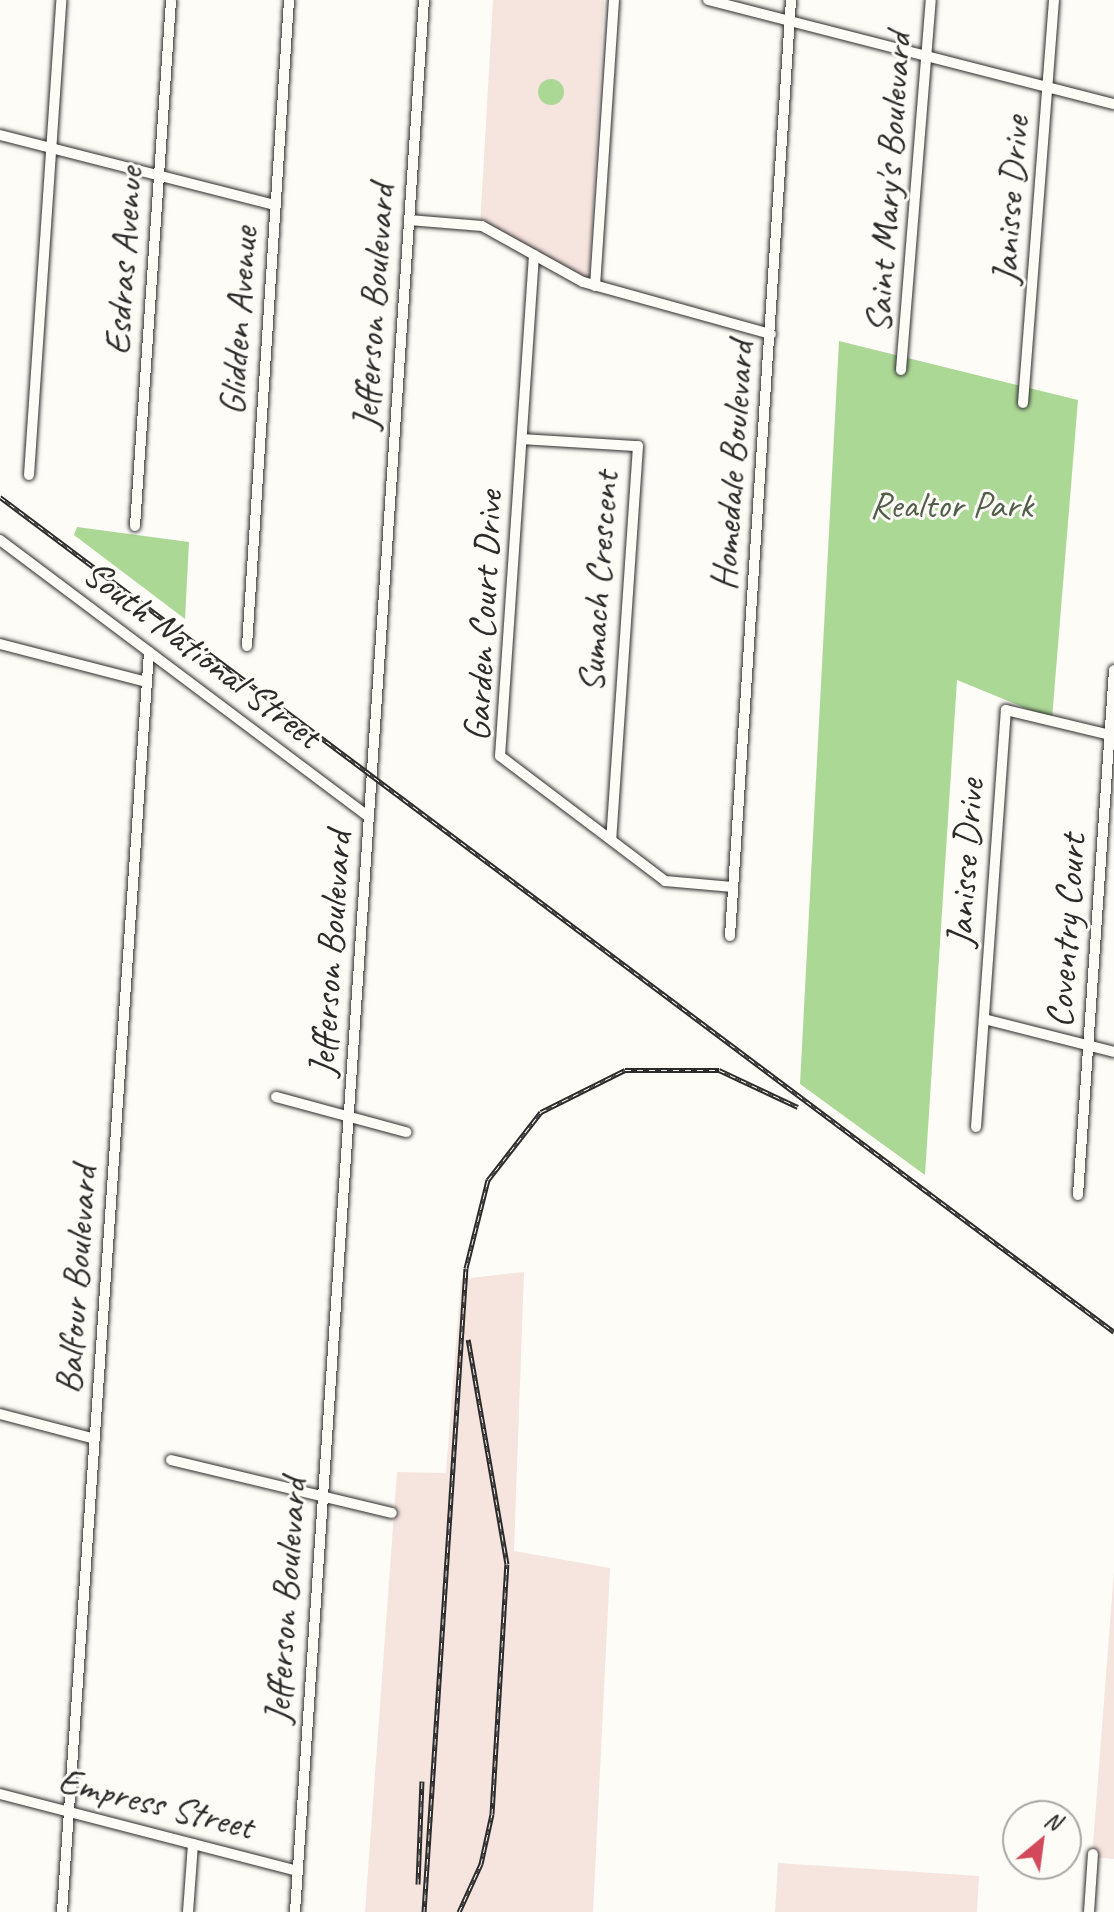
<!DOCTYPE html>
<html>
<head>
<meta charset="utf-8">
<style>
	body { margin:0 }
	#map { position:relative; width:1114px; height:1912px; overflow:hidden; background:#fdfcf7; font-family:Caveat,sans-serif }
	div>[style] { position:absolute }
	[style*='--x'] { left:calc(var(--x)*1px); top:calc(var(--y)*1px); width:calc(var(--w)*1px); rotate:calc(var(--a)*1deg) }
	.built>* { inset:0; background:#f6e4df }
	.green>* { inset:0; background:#acd896 }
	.round { border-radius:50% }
	.roads { filter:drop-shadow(0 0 2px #2b2b2b) drop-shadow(0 0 2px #2b2b2b) }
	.minor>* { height:10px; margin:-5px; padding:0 5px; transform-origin:5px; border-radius:5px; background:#fdfcf7 }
	.rail>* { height:5px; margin-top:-2.5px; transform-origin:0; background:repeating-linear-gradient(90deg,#fdfcf7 0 6px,#2b2b2b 0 12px); box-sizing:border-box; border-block:2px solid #2b2b2b }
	span { translate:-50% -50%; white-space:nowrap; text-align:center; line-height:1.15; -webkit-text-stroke:6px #fdfcf7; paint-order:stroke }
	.street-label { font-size:38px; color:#2b2b2b }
	.park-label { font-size:38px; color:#525f4b }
	.north { position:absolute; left:1002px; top:1800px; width:80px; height:80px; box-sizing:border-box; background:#fdfcf7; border:2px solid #a9a8a5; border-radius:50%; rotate:29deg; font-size:22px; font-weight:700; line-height:32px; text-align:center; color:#2b2b2b }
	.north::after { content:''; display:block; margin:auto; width:28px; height:36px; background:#d1495b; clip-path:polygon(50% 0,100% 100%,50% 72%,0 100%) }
</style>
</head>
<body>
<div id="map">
	<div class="built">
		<i style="clip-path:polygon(493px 0,604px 0,589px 284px,480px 227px)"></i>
		<i style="clip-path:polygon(524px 1272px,514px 1551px,610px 1568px,593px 1912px,365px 1912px,397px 1472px,446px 1473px,461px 1279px)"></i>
		<i style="clip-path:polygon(1114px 1571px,1114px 1859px,1092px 1857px)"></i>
		<i style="clip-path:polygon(778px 1863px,979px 1876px,977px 1912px,775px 1912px)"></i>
	</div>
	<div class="green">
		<i class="round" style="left:538px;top:79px;width:26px;height:26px"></i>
		<i style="clip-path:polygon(839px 341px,1078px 400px,1052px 719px,957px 680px,925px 1175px,800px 1084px)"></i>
		<i style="clip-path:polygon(77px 527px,189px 542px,185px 619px,74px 535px)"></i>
	</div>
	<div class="roads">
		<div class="minor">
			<i style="--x:708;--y:0;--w:419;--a:14.4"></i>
			<i style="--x:0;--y:135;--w:284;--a:14.3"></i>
			<i style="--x:409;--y:220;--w:73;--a:4.7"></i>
			<i style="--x:482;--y:226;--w:115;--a:29"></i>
			<i style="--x:583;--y:282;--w:195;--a:15.5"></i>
			<i style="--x:534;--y:255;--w:502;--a:93.88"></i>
			<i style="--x:500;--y:756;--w:207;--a:37.1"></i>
			<i style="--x:665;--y:881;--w:68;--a:5"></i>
			<i style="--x:595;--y:286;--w:287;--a:-86.2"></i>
			<i style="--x:901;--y:370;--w:371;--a:-85.4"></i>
			<i style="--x:1023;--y:403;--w:404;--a:-85.6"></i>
			<i style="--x:522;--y:439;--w:116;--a:3.5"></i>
			<i style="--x:638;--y:446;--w:393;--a:93.9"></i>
			<i style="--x:29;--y:475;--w:476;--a:-86.1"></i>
			<i style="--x:135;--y:526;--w:527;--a:-86.08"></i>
			<i style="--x:0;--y:540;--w:461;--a:36.9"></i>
			<i style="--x:0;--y:644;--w:152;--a:14.5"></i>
			<i style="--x:247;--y:646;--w:647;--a:-86.28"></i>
			<i style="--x:730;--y:936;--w:938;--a:-86.27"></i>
			<i style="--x:984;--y:1019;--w:134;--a:14.2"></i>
			<i style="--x:276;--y:1097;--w:135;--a:15.1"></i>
			<i style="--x:976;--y:1127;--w:418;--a:-85.9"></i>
			<i style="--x:1006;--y:710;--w:107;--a:13.5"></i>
			<i style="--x:1078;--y:1195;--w:526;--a:-86.08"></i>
			<i style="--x:0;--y:1414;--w:98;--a:14.7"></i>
			<i style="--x:171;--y:1460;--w:227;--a:13.5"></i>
			<i style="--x:0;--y:1794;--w:307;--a:14.5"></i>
			<i style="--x:62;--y:1912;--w:1263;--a:-86.05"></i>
			<i style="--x:188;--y:1912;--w:68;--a:-85.8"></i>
			<i style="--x:295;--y:1912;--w:1916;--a:-86.14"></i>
			<i style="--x:1089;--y:1912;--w:58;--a:-86.1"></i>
		</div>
	</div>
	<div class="rail">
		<i style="--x:0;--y:497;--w:1392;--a:36.85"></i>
		<i style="--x:418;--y:1884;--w:103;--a:-87.8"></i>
		<i style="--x:424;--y:1912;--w:645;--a:-86.27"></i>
		<i style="--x:466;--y:1268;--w:91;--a:-76"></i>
		<i style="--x:488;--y:1180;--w:86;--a:-52.1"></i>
		<i style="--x:541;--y:1112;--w:94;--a:-26.6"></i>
		<i style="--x:625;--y:1070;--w:94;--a:0"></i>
		<i style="--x:719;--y:1070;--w:87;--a:25.1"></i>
		<i style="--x:459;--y:1912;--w:53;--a:-65.4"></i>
		<i style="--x:481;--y:1864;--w:51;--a:-77.6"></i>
		<i style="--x:492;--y:1814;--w:250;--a:-86.6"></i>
		<i style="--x:507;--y:1564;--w:228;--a:-99.8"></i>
	</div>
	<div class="street-label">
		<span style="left:888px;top:183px;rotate:-86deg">Saint Mary's Boulevard</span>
		<span style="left:1010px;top:200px;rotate:-86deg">Janisse Drive</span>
		<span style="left:123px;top:261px;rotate:-86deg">Esdras Avenue</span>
		<span style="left:373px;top:307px;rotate:-86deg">Jefferson Boulevard</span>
		<span style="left:238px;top:321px;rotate:-86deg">Glidden Avenue</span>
		<span style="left:732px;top:466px;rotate:-86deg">Homedale Boulevard</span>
		<span style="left:598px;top:582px;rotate:-86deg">Sumach Crescent</span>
		<span style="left:483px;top:616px;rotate:-87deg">Garden Court Drive</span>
		<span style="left:202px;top:654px;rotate:37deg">South National Street</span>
		<span style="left:965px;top:863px;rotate:-86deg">Janisse Drive</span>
		<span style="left:1066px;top:931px;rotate:-86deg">Coventry Court</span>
		<span style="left:330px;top:954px;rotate:-86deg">Jefferson Boulevard</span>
		<span style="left:76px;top:1280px;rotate:-86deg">Balfour Boulevard</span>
		<span style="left:285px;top:1601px;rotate:-86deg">Jefferson Boulevard</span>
		<span style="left:156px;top:1803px;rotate:14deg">Empress Street</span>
	</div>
	<div class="park-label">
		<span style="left:951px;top:505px">Realtor Park</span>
	</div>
	<div class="north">N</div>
</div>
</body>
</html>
